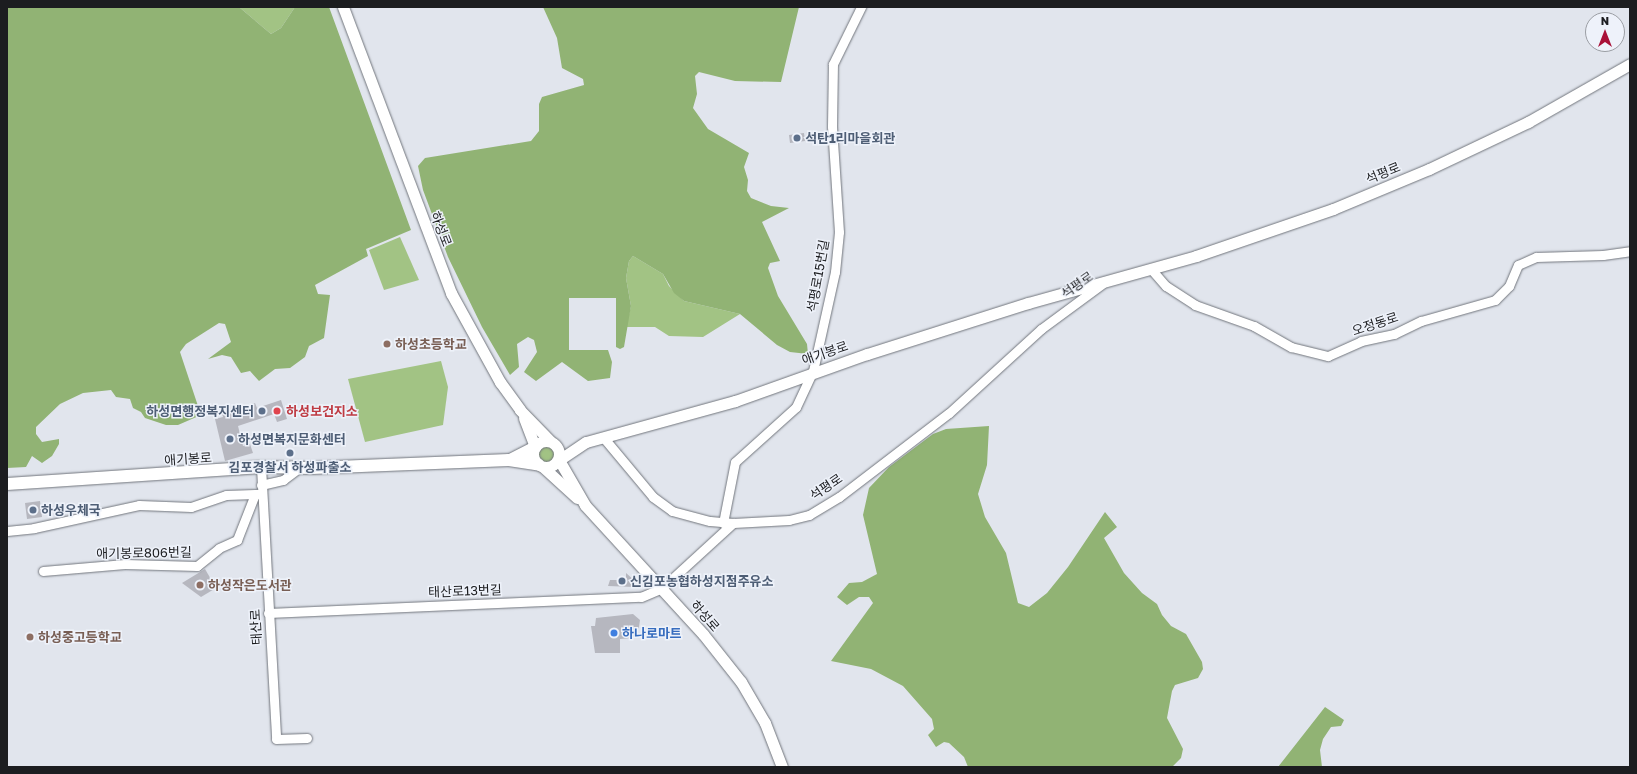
<!DOCTYPE html>
<html>
<head>
<meta charset="utf-8">
<style>
	body { margin:0 }
	#map { position:relative; width:1637px; height:774px; overflow:hidden; background:#e1e5ed; font-family:"Golos Text","Noto Sans KR",sans-serif }
	div>[style] { position:absolute }
	[style*='--x'] { left:calc(var(--x)*1px); top:calc(var(--y)*1px); width:calc(var(--w)*1px); rotate:calc(var(--a)*1deg) }
	.green>* { inset:0; background:#a2c384 }
	.round { border-radius:50% }
	.forest>* { inset:0; background:#91b374 }
	.building>* { inset:0; background:#b6b7bf }
	.roads { filter:drop-shadow(0 0 1px #71757c) drop-shadow(0 0 1px #71757c) }
	.minor>* { height:9px; margin:-4.5px; padding:0 4.5px; transform-origin:4.5px; border-radius:4.5px; background:#fff }
	.tertiary>* { height:11px; margin:-5.5px; padding:0 5.5px; transform-origin:5.5px; border-radius:5.5px; background:#fff }
	.tertiary>.ring { margin:-5.5px; padding:0; box-sizing:content-box; background:none; border:11px solid #fff; border-radius:50% }
	.secondary>* { height:12px; margin:-6px; padding:0 6px; transform-origin:6px; border-radius:6px; background:#fff }
	.dots>* { width:11px; height:11px; translate:-50% -50%; box-sizing:border-box; border:2px solid #eef2fa; border-radius:50% }
	span { translate:-50% -50%; white-space:nowrap; text-align:center; line-height:1.15; -webkit-text-stroke:3px #eef2fa; paint-order:stroke }
	.service-label { font-size:13px; color:#4e5e75; font-weight:700 }
	.left { translate:0 -50%; text-align:left }
	.right { translate:-100% -50%; text-align:right }
	.street-label { font-size:13px; color:#1c1d20 }
	.education-label { font-size:13px; color:#785e54; font-weight:700 }
	.health-label { font-size:13px; color:#be3a42; font-weight:700 }
	.shop-label { font-size:13px; color:#366cbe; font-weight:700 }
	.frame { position:absolute; inset:0; border:8px solid #1c1d20; pointer-events:none }
	.north { position:absolute; left:1585px; top:12px; width:40px; height:40px; box-sizing:border-box; background:#eef2fa; border:1px solid #9a9da3; border-radius:50%; rotate:0deg; font-size:11px; font-weight:700; line-height:16px; text-align:center; color:#1c1d20 }
	.north::after { content:''; display:block; margin:auto; width:14px; height:18px; background:#a91138; clip-path:polygon(50% 0,100% 100%,50% 72%,0 100%) }
</style>
</head>
<body>
<div id="map">
	<div class="green">
		<i style="clip-path:polygon(239px 7px,295px 7px,281px 28px,271px 34px)"></i>
		<i style="clip-path:polygon(400px 237px,419px 280px,384px 290px,369px 250px)"></i>
		<i style="clip-path:polygon(633px 256px,663px 274px,669px 286px,684px 301px,740px 314px,703px 337px,669px 336px,655px 327px,626px 327px,631px 306px,626px 278px,629px 261px)"></i>
		<i style="clip-path:polygon(441px 361px,448px 387px,443px 425px,365px 442px,348px 379px)"></i>
		<i class="round" style="left:537px;top:445px;width:18px;height:18px"></i>
	</div>
	<div class="forest">
		<i style="clip-path:polygon(7px 7px,239px 7px,271px 34px,281px 28px,295px 7px,329px 7px,411px 230px,366px 249px,368px 256px,315px 285px,318px 294px,330px 295px,324px 338px,309px 346px,305px 357px,290px 368px,275px 369px,259px 381px,250px 371px,241px 373px,231px 357px,222px 355px,208px 359px,231px 342px,225px 324px,219px 323px,186px 344px,180px 352px,201px 415px,178px 425px,166px 425px,145px 418px,141px 412px,133px 408px,130px 399px,116px 397px,111px 390px,83px 393px,60px 404px,36px 427px,36px 434px,42px 442px,59px 439px,59px 444px,52px 456px,42px 463px,32px 456px,26px 467px,7px 468px)"></i>
		<i style="clip-path:polygon(543px 7px,799px 7px,781px 82px,735px 81px,699px 72px,695px 76px,697px 94px,693px 108px,708px 129px,749px 153px,744px 167px,748px 180px,747px 191px,751px 198px,771px 206px,789px 208px,762px 222px,780px 261px,770px 263px,768px 268px,778px 296px,807px 344px,808px 354px,790px 352px,777px 345px,740px 314px,684px 301px,674px 293px,663px 274px,633px 256px,629px 261px,626px 278px,631px 306px,624px 347px,620px 349px,616px 347px,616px 298px,569px 298px,569px 350px,608px 350px,612px 362px,610px 378px,588px 381px,562px 362px,536px 381px,524px 372px,537px 352px,534px 340px,528px 337px,517px 344px,519px 367px,510px 375px,482px 327px,448px 257px,423px 190px,418px 166px,425px 158px,531px 141px,539px 131px,539px 104px,542px 97px,584px 85px,583px 79px,562px 68px,557px 38px)"></i>
		<i style="clip-path:polygon(989px 426px,987px 465px,978px 494px,985px 517px,1006px 553px,1018px 603px,1029px 607px,1047px 593px,1068px 567px,1105px 512px,1117px 527px,1104px 538px,1124px 573px,1142px 593px,1157px 604px,1162px 615px,1171px 626px,1186px 634px,1202px 662px,1203px 669px,1198px 678px,1175px 685px,1172px 691px,1167px 718px,1183px 749px,1181px 758px,1172px 767px,968px 767px,964px 757px,949px 743px,944px 742px,936px 747px,928px 735px,934px 729px,932px 719px,903px 686px,871px 669px,831px 661px,873px 603px,869px 597px,859px 597px,847px 605px,837px 597px,849px 583px,862px 582px,877px 574px,863px 515px,869px 488px,889px 467px,933px 434px,946px 429px)"></i>
		<i style="clip-path:polygon(1325px 707px,1344px 720px,1341px 726px,1331px 727px,1323px 739px,1320px 750px,1322px 767px,1278px 767px)"></i>
	</div>
	<div class="building">
		<i style="clip-path:polygon(804px 133px,805px 141px,790px 143px,789px 135px)"></i>
		<i style="clip-path:polygon(281px 400px,287px 419px,277px 422px,274px 414px,238px 426px,243px 446px,250px 444px,253px 453px,225px 461px,215px 419px,223px 417px,222px 413px,255px 403px,257px 408px)"></i>
		<i style="clip-path:polygon(40px 501px,42px 517px,27px 519px,25px 503px)"></i>
		<i style="clip-path:polygon(205px 569px,216px 588px,201px 597px,182px 583px)"></i>
		<i style="clip-path:polygon(626px 573px,635px 581px,634px 587px,608px 586px,610px 580px,626px 580px)"></i>
		<i style="clip-path:polygon(633px 614px,640px 620px,639px 627px,633px 638px,620px 639px,620px 653px,595px 653px,591px 626px,595px 626px,596px 618px)"></i>
	</div>
	<div class="roads">
		<div class="minor">
			<i style="--x:1151;--y:269;--w:23;--a:49"></i>
			<i style="--x:1166;--y:286;--w:35;--a:33"></i>
			<i style="--x:1195;--y:305;--w:63;--a:19.6"></i>
			<i style="--x:1254;--y:326;--w:43;--a:29.6"></i>
			<i style="--x:1291;--y:347;--w:38;--a:14"></i>
			<i style="--x:1328;--y:356;--w:36;--a:-24"></i>
			<i style="--x:1361;--y:341;--w:34;--a:-12"></i>
			<i style="--x:1394;--y:334;--w:30;--a:-26"></i>
			<i style="--x:1421;--y:321;--w:77;--a:-15.8"></i>
			<i style="--x:1495;--y:300;--w:20;--a:-45"></i>
			<i style="--x:1509;--y:286;--w:23;--a:-67"></i>
			<i style="--x:1518;--y:265;--w:20;--a:-24"></i>
			<i style="--x:1536;--y:257;--w:67;--a:-1.7"></i>
			<i style="--x:1603;--y:255;--w:27;--a:-8"></i>
			<i style="--x:603;--y:437;--w:78;--a:50.2"></i>
			<i style="--x:653;--y:497;--w:24;--a:36"></i>
			<i style="--x:672;--y:511;--w:39;--a:15"></i>
			<i style="--x:710;--y:521;--w:23;--a:5"></i>
			<i style="--x:733;--y:523;--w:56;--a:-3.1"></i>
			<i style="--x:789;--y:520;--w:21;--a:-14"></i>
			<i style="--x:809;--y:515;--w:35;--a:-31"></i>
			<i style="--x:839;--y:497;--w:138;--a:-37.4"></i>
			<i style="--x:949;--y:413;--w:125;--a:-42.4"></i>
			<i style="--x:1041;--y:329;--w:76;--a:-36.4"></i>
			<i style="--x:261;--y:467;--w:272;--a:86.8"></i>
			<i style="--x:276;--y:739;--w:31;--a:-2"></i>
			<i style="--x:261;--y:485;--w:23;--a:-13"></i>
			<i style="--x:283;--y:480;--w:20;--a:-37"></i>
			<i style="--x:723;--y:523;--w:62;--a:-78.9"></i>
			<i style="--x:735;--y:462;--w:82;--a:-42"></i>
			<i style="--x:796;--y:407;--w:40;--a:-65"></i>
			<i style="--x:813;--y:371;--w:101;--a:-77.5"></i>
			<i style="--x:835;--y:272;--w:40;--a:-84.3"></i>
			<i style="--x:839;--y:232;--w:106;--a:-93.8"></i>
			<i style="--x:832;--y:126;--w:62;--a:-89.1"></i>
			<i style="--x:833;--y:64;--w:64;--a:-63.8"></i>
			<i style="--x:7;--y:531;--w:27;--a:-6"></i>
			<i style="--x:34;--y:528;--w:107;--a:-12.4"></i>
			<i style="--x:139;--y:505;--w:52;--a:2.2"></i>
			<i style="--x:191;--y:507;--w:37;--a:-19"></i>
			<i style="--x:226;--y:495;--w:36;--a:-2"></i>
			<i style="--x:43;--y:571;--w:82;--a:-4.9"></i>
			<i style="--x:125;--y:564;--w:72;--a:1.6"></i>
			<i style="--x:197;--y:566;--w:28;--a:-39"></i>
			<i style="--x:219;--y:548;--w:20;--a:-24"></i>
			<i style="--x:237;--y:540;--w:49;--a:-68.6"></i>
			<i style="--x:268;--y:613;--w:373;--a:-2.5"></i>
			<i style="--x:641;--y:597;--w:23;--a:-23"></i>
			<i style="--x:662;--y:588;--w:96;--a:-42.5"></i>
		</div>
		<div class="tertiary">
			<i style="--x:343;--y:7;--w:306;--a:69.3"></i>
			<i style="--x:451;--y:293;--w:102;--a:61.2"></i>
			<i style="--x:500;--y:382;--w:34;--a:54"></i>
			<i style="--x:520;--y:410;--w:43;--a:45.9"></i>
			<i style="--x:524;--y:418;--w:31;--a:69"></i>
			<i class="ring" style="left:533px;top:441px;width:15px;height:15px"></i>
			<i style="--x:543;--y:467;--w:46;--a:42.4"></i>
			<i style="--x:782;--y:767;--w:47;--a:-111.1"></i>
			<i style="--x:765;--y:723;--w:48;--a:-120.3"></i>
			<i style="--x:741;--y:682;--w:61;--a:-128.4"></i>
			<i style="--x:703;--y:634;--w:175;--a:-132.5"></i>
			<i style="--x:585;--y:505;--w:52;--a:-120"></i>
			<i style="--x:559;--y:460;--w:32;--a:-34"></i>
			<i style="--x:586;--y:442;--w:155;--a:-15.4"></i>
			<i style="--x:735;--y:401;--w:140;--a:-19.6"></i>
			<i style="--x:867;--y:354;--w:169;--a:-17.6"></i>
			<i style="--x:1028;--y:303;--w:174;--a:-15.6"></i>
			<i style="--x:1196;--y:256;--w:145;--a:-18.9"></i>
			<i style="--x:1333;--y:209;--w:104;--a:-22.6"></i>
			<i style="--x:1429;--y:169;--w:110;--a:-25.4"></i>
			<i style="--x:1528;--y:122;--w:117;--a:-29.6"></i>
		</div>
		<div class="secondary">
			<i style="--x:510;--y:460;--w:28;--a:-27"></i>
			<i style="--x:7;--y:484;--w:255;--a:-3.8"></i>
			<i style="--x:261;--y:467;--w:51;--a:1.1"></i>
			<i style="--x:312;--y:468;--w:197;--a:-2.3"></i>
			<i style="--x:509;--y:460;--w:30;--a:9"></i>
		</div>
	</div>
	<div class="dots">
		<i style="left:797px;top:138px;background:#5c6f8a"></i>
		<i style="left:387px;top:344px;background:#8d6e63"></i>
		<i style="left:262px;top:411px;background:#5c6f8a"></i>
		<i style="left:277px;top:411px;background:#e0444e"></i>
		<i style="left:230px;top:439px;background:#5c6f8a"></i>
		<i style="left:290px;top:453px;background:#5c6f8a"></i>
		<i style="left:33px;top:510px;background:#5c6f8a"></i>
		<i style="left:622px;top:581px;background:#5c6f8a"></i>
		<i style="left:200px;top:585px;background:#8d6e63"></i>
		<i style="left:614px;top:633px;background:#3f7fe0"></i>
		<i style="left:30px;top:637px;background:#8d6e63"></i>
	</div>
	<div class="service-label">
		<span class="left" style="left:805px;top:138px">석탄1리마을회관</span>
		<span class="right" style="left:254px;top:411px">하성면행정복지센터</span>
		<span class="left" style="left:238px;top:439px">하성면복지문화센터</span>
		<span style="left:290px;top:467px">김포경찰서 하성파출소</span>
		<span class="left" style="left:41px;top:510px">하성우체국</span>
		<span class="left" style="left:630px;top:581px">신김포농협하성지점주유소</span>
	</div>
	<div class="street-label">
		<span style="left:1383px;top:173px;rotate:-22deg">석평로</span>
		<span style="left:441px;top:229px;rotate:69deg">하성로</span>
		<span style="left:818px;top:276px;rotate:-80deg">석평로15번길</span>
		<span style="left:1077px;top:285px;rotate:-35deg">석평로</span>
		<span style="left:1375px;top:324px;rotate:-18deg">오정동로</span>
		<span style="left:825px;top:353px;rotate:-19deg">애기봉로</span>
		<span style="left:188px;top:459px;rotate:-4deg">애기봉로</span>
		<span style="left:826px;top:487px;rotate:-34deg">석평로</span>
		<span style="left:144px;top:553px;rotate:-1deg">애기봉로806번길</span>
		<span style="left:465px;top:591px;rotate:-2deg">태산로13번길</span>
		<span style="left:705px;top:616px;rotate:49deg">하성로</span>
		<span style="left:256px;top:627px;rotate:-93deg">태산로</span>
	</div>
	<div class="education-label">
		<span class="left" style="left:395px;top:344px">하성초등학교</span>
		<span class="left" style="left:208px;top:585px">하성작은도서관</span>
		<span class="left" style="left:38px;top:637px">하성중고등학교</span>
	</div>
	<div class="health-label">
		<span class="left" style="left:286px;top:411px">하성보건지소</span>
	</div>
	<div class="shop-label">
		<span class="left" style="left:622px;top:633px">하나로마트</span>
	</div>
	<div class="frame"></div>
	<div class="north">N</div>
</div>
</body>
</html>
